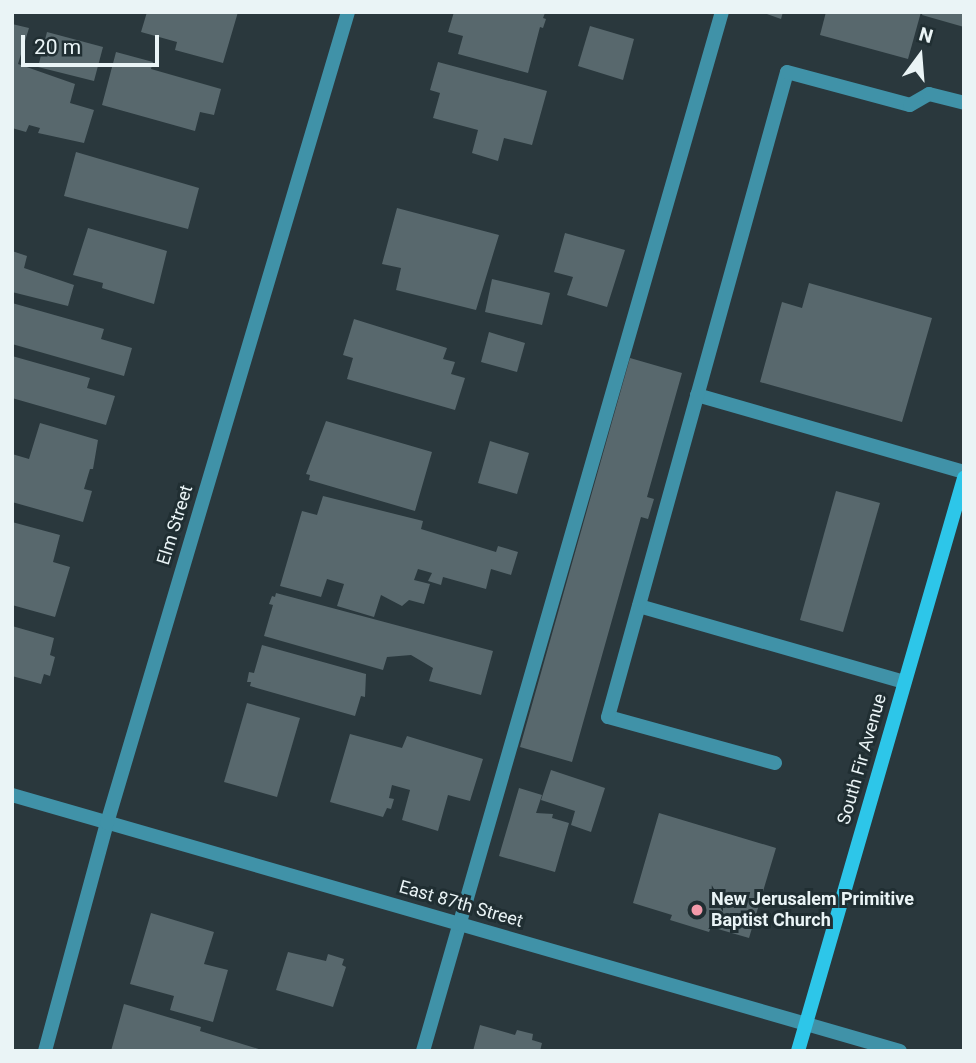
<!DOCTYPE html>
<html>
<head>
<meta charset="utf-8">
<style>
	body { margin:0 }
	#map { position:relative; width:976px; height:1063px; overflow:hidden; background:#2a383d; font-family:Roboto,sans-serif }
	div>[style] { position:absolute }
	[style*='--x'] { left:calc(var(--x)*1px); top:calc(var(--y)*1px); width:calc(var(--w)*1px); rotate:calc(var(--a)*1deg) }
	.building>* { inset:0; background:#58686d }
	.lane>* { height:14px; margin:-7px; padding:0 7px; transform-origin:7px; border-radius:7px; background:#4092a8 }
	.street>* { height:14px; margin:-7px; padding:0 7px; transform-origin:7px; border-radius:7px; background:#4092a8 }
	.secondary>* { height:14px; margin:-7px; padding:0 7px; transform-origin:7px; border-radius:7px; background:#2dc6e9 }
	.dots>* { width:19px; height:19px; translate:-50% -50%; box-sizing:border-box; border:4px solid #202e32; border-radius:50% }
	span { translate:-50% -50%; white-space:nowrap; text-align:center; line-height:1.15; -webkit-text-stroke:6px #202e32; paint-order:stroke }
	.street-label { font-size:18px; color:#eaf4f6 }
	.poi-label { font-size:18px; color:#eaf4f6; font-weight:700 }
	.left { translate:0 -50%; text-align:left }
	.frame { position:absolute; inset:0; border:14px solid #eaf4f6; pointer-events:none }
	.north { position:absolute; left:885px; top:21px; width:70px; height:70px; -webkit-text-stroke:5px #202e32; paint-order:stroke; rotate:16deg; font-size:19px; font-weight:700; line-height:28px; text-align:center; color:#eaf4f6 }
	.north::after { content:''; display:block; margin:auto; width:24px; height:32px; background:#eaf4f6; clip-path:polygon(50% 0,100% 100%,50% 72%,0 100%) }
	.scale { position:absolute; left:21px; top:35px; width:138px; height:32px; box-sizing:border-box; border:4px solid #eaf4f6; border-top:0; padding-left:9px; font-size:21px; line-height:24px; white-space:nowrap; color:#eaf4f6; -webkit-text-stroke:5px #202e32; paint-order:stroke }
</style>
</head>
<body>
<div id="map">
	<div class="building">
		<i style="clip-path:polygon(147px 12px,238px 12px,223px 63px,175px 50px,177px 42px,141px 32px)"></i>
		<i style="clip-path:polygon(454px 12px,545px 13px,543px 18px,546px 19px,543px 28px,540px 27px,528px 73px,458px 54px,463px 36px,448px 32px)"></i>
		<i style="clip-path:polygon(761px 12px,783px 12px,781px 19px)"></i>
		<i style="clip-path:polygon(826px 12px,921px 12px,908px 59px,820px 35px)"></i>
		<i style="clip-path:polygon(923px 12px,964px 12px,964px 27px,922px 15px)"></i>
		<i style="clip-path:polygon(12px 24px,29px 28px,18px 64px,75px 84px,70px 103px,94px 110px,84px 143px,38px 133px,40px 128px,29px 125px,26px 132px,12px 128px)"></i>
		<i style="clip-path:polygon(590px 26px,634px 39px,623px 80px,578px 66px)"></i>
		<i style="clip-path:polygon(47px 32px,103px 47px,94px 81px,38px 67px)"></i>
		<i style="clip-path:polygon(116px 52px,153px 62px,151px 69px,221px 89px,214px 115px,200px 112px,195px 131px,102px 105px)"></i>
		<i style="clip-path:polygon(438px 62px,547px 91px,532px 145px,504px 138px,498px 161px,472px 153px,478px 130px,433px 118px,440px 93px,430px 90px)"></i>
		<i style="clip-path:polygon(76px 152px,199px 188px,188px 229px,64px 196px)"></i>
		<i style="clip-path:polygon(397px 208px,499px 235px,476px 310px,396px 290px,401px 268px,382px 264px)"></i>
		<i style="clip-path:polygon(88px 228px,167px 251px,154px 304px,102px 288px,103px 283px,73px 275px)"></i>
		<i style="clip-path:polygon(565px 233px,625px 250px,607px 307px,567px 295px,573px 277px,554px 272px)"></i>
		<i style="clip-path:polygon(12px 251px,27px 256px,24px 268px,74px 285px,68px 306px,12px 292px)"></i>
		<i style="clip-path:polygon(492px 279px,550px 293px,542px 325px,485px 312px)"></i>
		<i style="clip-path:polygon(809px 283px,932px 318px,902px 422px,760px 382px,782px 302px,802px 308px)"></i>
		<i style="clip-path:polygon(12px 303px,104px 329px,101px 339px,132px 348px,124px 376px,12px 344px)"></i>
		<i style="clip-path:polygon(354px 319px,447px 348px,443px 359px,455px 362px,451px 374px,465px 378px,455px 410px,347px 379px,353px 358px,343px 355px)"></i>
		<i style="clip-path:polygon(489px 332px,525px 343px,517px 372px,481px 362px)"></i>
		<i style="clip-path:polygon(12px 356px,90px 378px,87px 388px,115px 396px,106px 425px,12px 398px)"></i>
		<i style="clip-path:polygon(630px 358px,682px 373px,647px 497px,654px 499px,648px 519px,641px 517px,572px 762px,520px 747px)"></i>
		<i style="clip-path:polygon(326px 421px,432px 452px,415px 511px,309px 480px,310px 475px,306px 474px)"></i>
		<i style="clip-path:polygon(40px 423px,98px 440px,93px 469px,90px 469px,84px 489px,92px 491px,83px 522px,12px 502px,12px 454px,29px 459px)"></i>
		<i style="clip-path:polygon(490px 441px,529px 453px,517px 494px,478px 483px)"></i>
		<i style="clip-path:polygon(836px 491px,880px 503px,843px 632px,800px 620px)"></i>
		<i style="clip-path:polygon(323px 496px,423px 521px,421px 529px,496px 552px,498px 546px,518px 552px,511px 575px,491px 569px,486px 589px,443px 577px,441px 585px,428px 581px,432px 573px,418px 569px,414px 580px,430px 584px,424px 604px,409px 600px,402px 606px,381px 595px,374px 617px,337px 606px,344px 584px,327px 579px,321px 597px,280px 586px,302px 511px,317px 515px)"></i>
		<i style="clip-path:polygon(12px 522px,60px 535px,53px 562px,70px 567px,55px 617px,12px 605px)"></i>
		<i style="clip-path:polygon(276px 593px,493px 651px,481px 695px,429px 681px,433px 668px,411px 655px,387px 657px,383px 670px,264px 636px,273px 605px,269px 604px,272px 596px,275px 597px)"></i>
		<i style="clip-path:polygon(12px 626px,54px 638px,50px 655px,55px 657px,50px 676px,44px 674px,41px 684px,12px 676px)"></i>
		<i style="clip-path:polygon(262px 645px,366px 674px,365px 697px,361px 696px,355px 716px,250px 686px,251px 682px,247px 682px,249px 672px,254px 673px)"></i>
		<i style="clip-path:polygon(247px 703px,300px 718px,277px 797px,224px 782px)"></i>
		<i style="clip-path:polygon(350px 734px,402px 748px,407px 736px,483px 759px,470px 801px,448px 795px,438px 831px,402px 820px,410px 790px,392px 785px,389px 798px,394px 799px,391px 809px,387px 808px,383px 817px,330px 802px)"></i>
		<i style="clip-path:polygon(551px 770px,605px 788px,591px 832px,571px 825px,575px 811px,541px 800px)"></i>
		<i style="clip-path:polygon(519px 788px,542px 795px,536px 813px,553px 814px,552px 818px,569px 823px,555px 872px,499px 856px)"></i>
		<i style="clip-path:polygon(659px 813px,776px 848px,749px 938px,711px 927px,709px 932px,670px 920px,672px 915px,633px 903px)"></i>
		<i style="clip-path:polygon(151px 913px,214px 932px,204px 964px,228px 970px,213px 1022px,170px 1010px,174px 996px,130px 984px)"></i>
		<i style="clip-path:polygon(288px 952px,326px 961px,328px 954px,344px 959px,342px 965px,346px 967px,333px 1007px,276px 990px)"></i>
		<i style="clip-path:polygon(124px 1004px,201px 1027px,200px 1031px,265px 1051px,111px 1051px)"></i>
		<i style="clip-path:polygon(480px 1025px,515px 1035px,517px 1030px,533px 1034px,532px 1040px,542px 1043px,540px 1051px,473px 1051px)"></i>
	</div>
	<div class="lane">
		<i style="--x:697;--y:395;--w:278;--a:16.1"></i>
		<i style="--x:639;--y:606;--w:276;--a:16"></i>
		<i style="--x:775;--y:763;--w:173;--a:-164.6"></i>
		<i style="--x:608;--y:717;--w:669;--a:-74.49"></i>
		<i style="--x:787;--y:72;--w:127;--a:15"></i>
		<i style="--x:910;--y:105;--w:22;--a:-30"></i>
		<i style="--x:929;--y:94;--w:36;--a:14"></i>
		<i style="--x:423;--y:1051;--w:1081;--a:-73.95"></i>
	</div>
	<div class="street">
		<i style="--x:12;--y:795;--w:924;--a:16.08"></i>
		<i style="--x:45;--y:1051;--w:236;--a:-74.8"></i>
		<i style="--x:107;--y:823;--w:846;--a:-73.45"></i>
	</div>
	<div class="secondary">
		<i style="--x:798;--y:1051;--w:597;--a:-73.84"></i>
	</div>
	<div class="dots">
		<i style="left:697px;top:910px;background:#f39aaa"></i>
	</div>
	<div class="street-label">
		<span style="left:175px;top:525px;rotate:-73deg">Elm Street</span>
		<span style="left:862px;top:759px;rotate:-74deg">South Fir Avenue</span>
		<span style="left:461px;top:904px;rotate:16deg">East 87th Street</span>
	</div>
	<div class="poi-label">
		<span class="left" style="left:711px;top:910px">New Jerusalem Primitive<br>Baptist Church</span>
	</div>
	<div class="frame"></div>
	<div class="north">N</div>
	<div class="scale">20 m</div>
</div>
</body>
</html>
